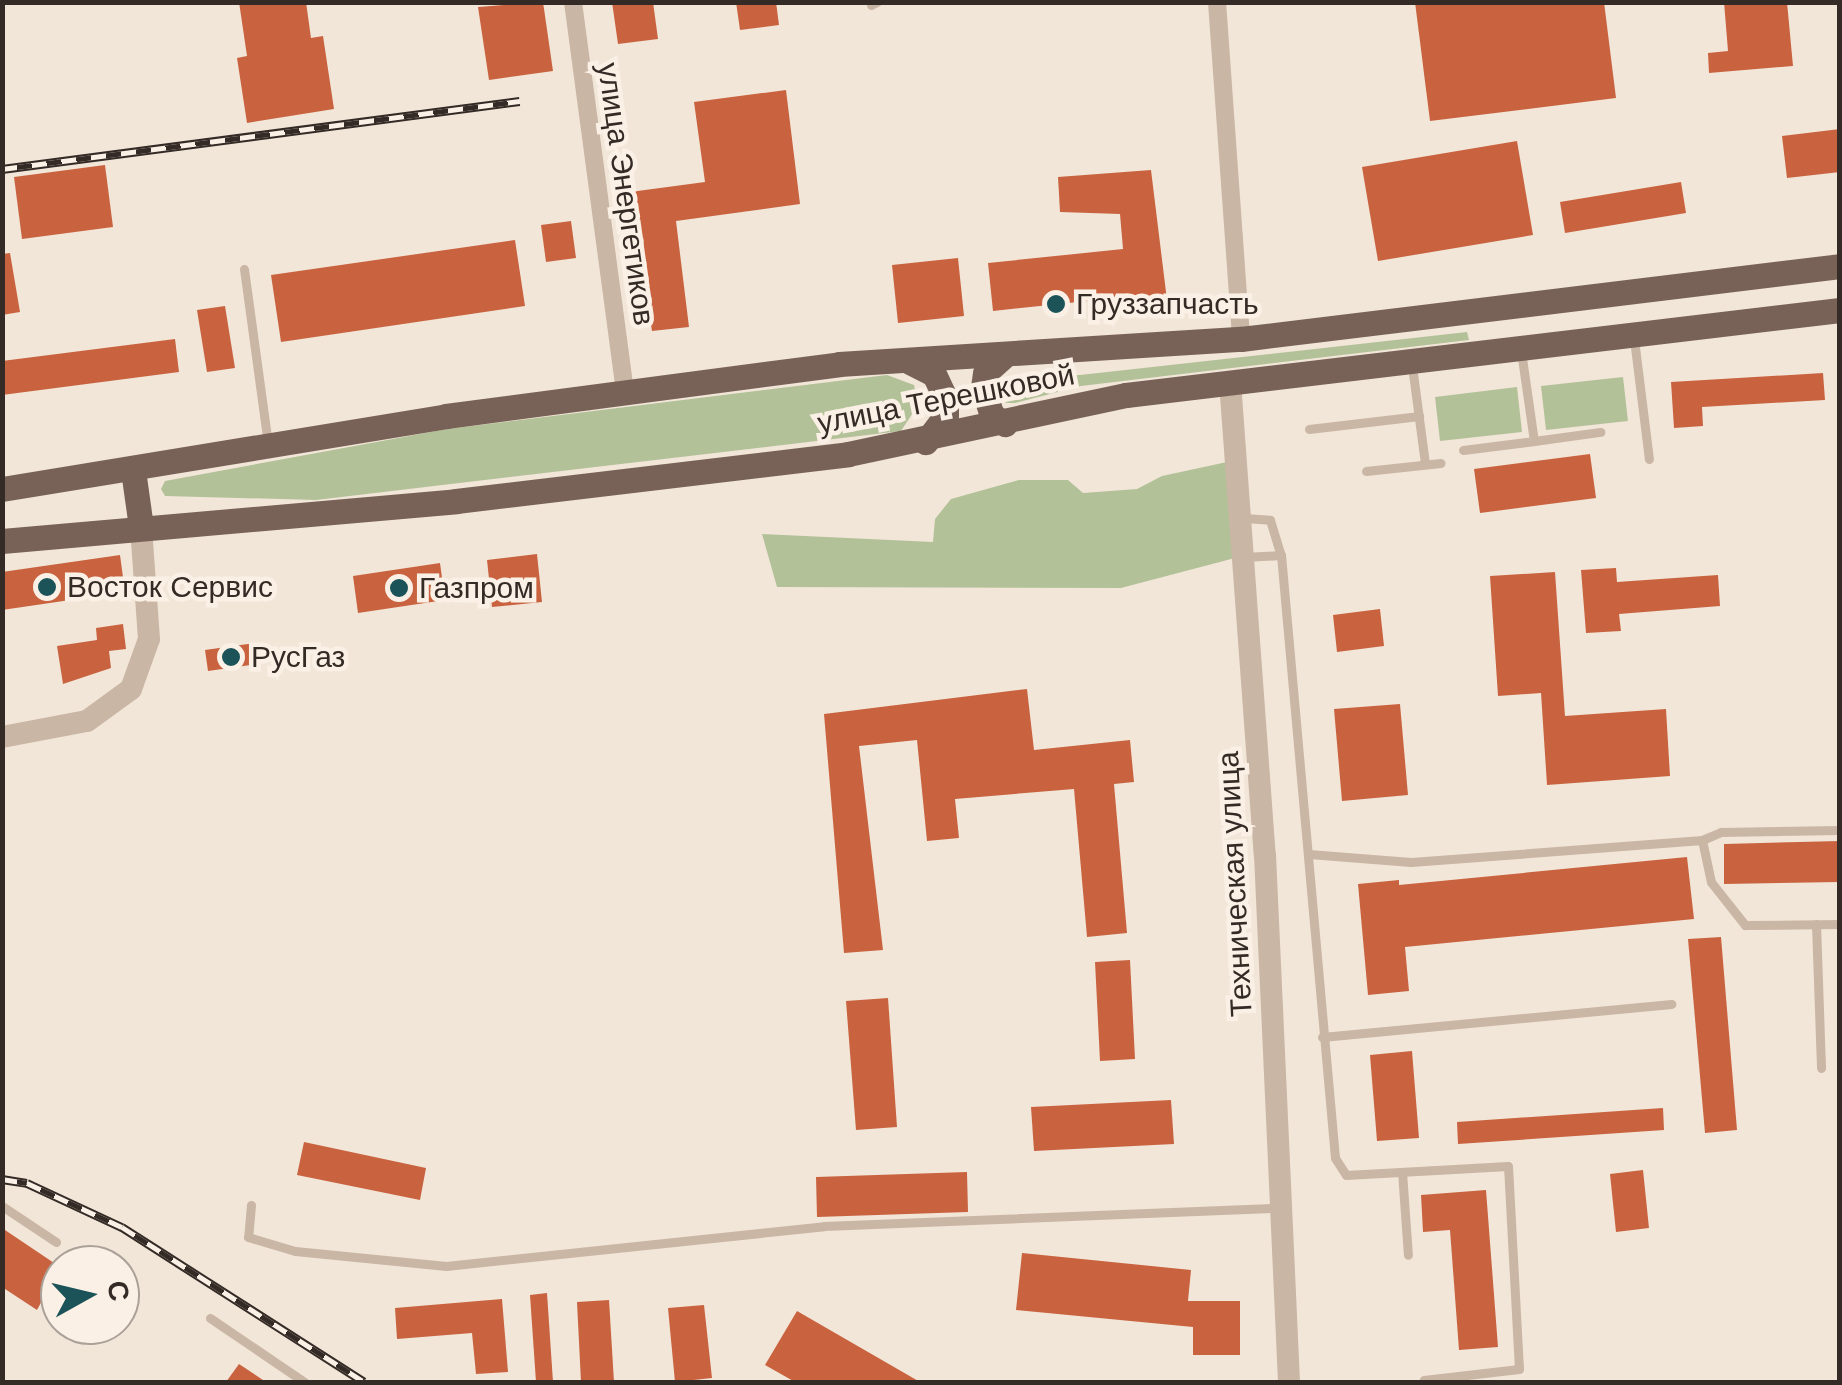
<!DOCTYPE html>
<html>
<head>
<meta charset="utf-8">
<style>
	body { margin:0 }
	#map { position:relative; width:1842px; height:1385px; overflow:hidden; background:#f2e6d9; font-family:Arial,sans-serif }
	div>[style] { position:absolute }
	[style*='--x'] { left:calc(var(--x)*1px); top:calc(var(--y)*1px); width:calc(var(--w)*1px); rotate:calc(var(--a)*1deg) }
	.green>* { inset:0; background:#b3c198 }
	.building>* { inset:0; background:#c9633f }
	.service>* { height:9px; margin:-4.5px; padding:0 4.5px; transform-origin:4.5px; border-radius:4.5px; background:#cab6a4 }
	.minor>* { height:18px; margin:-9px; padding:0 9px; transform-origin:9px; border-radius:9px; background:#cab6a4 }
	.tertiary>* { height:22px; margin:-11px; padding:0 11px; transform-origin:11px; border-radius:11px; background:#cab6a4 }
	.primary>* { height:25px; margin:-12.5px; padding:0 12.5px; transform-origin:12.5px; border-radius:12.5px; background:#786257 }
	.rail>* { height:9px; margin-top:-4.5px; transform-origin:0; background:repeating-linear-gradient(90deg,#faf0e5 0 15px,#352b26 0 30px); box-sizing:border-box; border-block:2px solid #352b26 }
	.dots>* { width:28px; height:28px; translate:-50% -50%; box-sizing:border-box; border:5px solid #faf0e5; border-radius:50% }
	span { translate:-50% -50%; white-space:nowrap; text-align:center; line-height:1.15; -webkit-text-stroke:9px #faf0e5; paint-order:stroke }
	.street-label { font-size:30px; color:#352b26 }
	.poi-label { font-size:30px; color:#352b26 }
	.left { translate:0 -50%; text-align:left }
	.frame { position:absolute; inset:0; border:5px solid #352b26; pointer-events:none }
	.north { position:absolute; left:40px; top:1245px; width:100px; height:100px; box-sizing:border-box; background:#faf0e5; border:2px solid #aba199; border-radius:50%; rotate:82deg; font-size:28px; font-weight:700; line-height:40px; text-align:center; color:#352b26 }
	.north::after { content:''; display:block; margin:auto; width:35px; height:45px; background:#1b5358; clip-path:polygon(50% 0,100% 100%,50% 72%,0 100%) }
</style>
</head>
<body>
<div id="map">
	<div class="green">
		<i style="clip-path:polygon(1467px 332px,1469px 340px,1081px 386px,1015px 403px,1006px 403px,1000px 390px,1005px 379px,1019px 375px,1080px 375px)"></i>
		<i style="clip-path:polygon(887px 375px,914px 385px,918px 405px,901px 431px,316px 500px,165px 496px,161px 489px,165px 481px,447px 429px)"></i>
		<i style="clip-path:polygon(1623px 377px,1628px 421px,1546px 430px,1541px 386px)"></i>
		<i style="clip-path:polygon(1517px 387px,1522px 432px,1440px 441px,1435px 397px)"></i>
		<i style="clip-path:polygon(1227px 462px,1235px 558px,1121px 588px,777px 587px,762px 534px,933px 542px,935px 519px,951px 499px,1019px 480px,1068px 480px,1083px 493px,1137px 489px,1162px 476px)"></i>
	</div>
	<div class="building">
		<i style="clip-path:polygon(239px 2px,306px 2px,311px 38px,323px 36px,334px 109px,247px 123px,237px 58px,247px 56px)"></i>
		<i style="clip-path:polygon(543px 2px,553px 71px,489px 80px,478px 7px)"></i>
		<i style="clip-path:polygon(612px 2px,653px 2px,658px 39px,618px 44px)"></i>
		<i style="clip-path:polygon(736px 2px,776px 2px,779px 25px,740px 30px)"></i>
		<i style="clip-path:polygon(1415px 2px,1604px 2px,1616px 98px,1430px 121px)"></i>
		<i style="clip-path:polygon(1724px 2px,1787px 2px,1793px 66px,1709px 73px,1708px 53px,1728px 51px)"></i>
		<i style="clip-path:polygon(786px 90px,800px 204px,676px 221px,689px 327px,652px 331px,630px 192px,705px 182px,694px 102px)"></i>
		<i style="clip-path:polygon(1840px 129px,1840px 172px,1787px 178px,1782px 136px)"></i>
		<i style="clip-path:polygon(1517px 141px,1533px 235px,1378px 261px,1362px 167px)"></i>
		<i style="clip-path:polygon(105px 165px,113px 227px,22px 239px,14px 177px)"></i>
		<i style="clip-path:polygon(1151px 170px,1167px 300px,1126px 304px,1126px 297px,993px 311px,988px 263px,1123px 249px,1120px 214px,1060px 212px,1058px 177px)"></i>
		<i style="clip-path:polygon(1681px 182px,1686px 213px,1565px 233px,1560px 202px)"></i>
		<i style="clip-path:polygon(571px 221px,576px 258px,546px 262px,541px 225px)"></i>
		<i style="clip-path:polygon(515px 240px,525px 306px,281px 342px,271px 275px)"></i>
		<i style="clip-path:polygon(10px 253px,20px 312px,2px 315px,2px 254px)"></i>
		<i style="clip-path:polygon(958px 258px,964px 316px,898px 323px,892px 265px)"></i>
		<i style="clip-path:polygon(225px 306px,235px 368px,207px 372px,197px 310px)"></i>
		<i style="clip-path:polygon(175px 339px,179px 372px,2px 395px,2px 361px)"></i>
		<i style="clip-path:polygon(1823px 373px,1825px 400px,1702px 407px,1703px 426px,1674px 428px,1671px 382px)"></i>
		<i style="clip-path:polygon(1590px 454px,1596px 498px,1480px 513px,1474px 469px)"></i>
		<i style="clip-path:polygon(537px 554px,542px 602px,492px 607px,487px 560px)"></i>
		<i style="clip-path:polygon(120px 555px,125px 592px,2px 610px,2px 572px)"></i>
		<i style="clip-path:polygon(440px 563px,445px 600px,358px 613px,353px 576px)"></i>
		<i style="clip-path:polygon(1616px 568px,1617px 582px,1718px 575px,1720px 606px,1619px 614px,1621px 631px,1586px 633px,1581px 570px)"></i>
		<i style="clip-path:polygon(1555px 572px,1565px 716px,1666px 709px,1670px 776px,1547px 785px,1541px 693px,1498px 696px,1490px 576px)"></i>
		<i style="clip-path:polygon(1380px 609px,1384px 646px,1337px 652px,1333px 615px)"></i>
		<i style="clip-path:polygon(123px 624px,126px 649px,109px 651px,111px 668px,63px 684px,57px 646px,97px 640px,96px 628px)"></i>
		<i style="clip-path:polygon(255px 643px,258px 664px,208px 671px,205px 650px)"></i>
		<i style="clip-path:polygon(1027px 689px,1034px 750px,1130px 740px,1134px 782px,1114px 784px,1127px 933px,1087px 937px,1074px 789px,955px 799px,959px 838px,927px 841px,917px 740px,859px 746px,883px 950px,844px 953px,824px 714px)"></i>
		<i style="clip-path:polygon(1400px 704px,1408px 795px,1342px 801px,1334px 709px)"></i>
		<i style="clip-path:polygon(1840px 841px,1840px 882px,1724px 884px,1724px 844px)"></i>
		<i style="clip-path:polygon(1687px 857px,1694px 919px,1405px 947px,1409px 991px,1368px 995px,1358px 884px,1399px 880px,1399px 885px)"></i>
		<i style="clip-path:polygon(1721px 937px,1737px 1130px,1705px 1133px,1688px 939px)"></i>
		<i style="clip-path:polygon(1130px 960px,1135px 1059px,1100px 1061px,1095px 962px)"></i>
		<i style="clip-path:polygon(888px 998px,897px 1127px,856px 1130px,846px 1001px)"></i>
		<i style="clip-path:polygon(1412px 1051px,1419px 1138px,1377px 1141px,1370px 1055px)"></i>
		<i style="clip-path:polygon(1171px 1100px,1174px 1144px,1034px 1151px,1031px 1107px)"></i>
		<i style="clip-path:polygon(1663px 1108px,1664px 1130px,1458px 1144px,1457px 1122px)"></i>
		<i style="clip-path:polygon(304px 1142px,426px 1168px,420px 1200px,297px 1175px)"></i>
		<i style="clip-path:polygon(1643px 1170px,1649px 1228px,1616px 1232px,1610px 1174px)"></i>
		<i style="clip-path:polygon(967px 1172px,968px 1212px,817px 1217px,816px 1177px)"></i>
		<i style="clip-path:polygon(1486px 1190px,1498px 1347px,1459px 1350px,1450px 1230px,1423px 1232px,1421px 1195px)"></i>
		<i style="clip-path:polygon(2px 1228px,60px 1267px,37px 1310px,2px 1287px)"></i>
		<i style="clip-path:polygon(1022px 1253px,1191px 1270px,1188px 1301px,1240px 1301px,1240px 1355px,1193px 1355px,1193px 1327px,1016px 1310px)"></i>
		<i style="clip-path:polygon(547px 1293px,553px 1382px,536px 1382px,530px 1295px)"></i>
		<i style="clip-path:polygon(502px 1299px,508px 1372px,476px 1374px,472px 1333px,397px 1339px,395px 1308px)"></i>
		<i style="clip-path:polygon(609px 1300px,614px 1382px,581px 1382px,577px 1302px)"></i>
		<i style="clip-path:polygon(704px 1305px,712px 1378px,675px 1382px,668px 1308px)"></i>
		<i style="clip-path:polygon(797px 1311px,920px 1382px,795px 1382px,765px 1365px)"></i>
		<i style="clip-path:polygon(239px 1364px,266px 1382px,226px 1382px)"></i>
	</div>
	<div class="service">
		<i style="--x:871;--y:5;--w:7;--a:-27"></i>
		<i style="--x:244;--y:269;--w:177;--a:82.2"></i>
		<i style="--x:1634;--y:339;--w:121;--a:82.9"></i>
		<i style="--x:1521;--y:351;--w:91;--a:81.8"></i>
		<i style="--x:1534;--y:441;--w:67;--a:-7.8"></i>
		<i style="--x:1412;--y:366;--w:99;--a:82.4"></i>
		<i style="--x:1309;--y:429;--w:111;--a:-6.7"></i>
		<i style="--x:1463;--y:450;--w:72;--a:-7.2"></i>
		<i style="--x:1366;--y:471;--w:75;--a:-6.1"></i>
		<i style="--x:1244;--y:518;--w:26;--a:4"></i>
		<i style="--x:1270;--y:520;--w:37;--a:73"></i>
		<i style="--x:1281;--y:555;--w:605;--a:84.88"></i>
		<i style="--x:1335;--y:1158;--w:20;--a:57"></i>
		<i style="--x:1346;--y:1175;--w:162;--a:-3.2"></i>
		<i style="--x:1508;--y:1166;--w:203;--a:86.9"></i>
		<i style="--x:1519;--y:1369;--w:96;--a:173.4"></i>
		<i style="--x:1244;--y:557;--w:37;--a:-3"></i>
		<i style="--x:1702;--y:840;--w:21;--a:-23"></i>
		<i style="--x:1721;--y:832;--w:119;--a:-1"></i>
		<i style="--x:1309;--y:854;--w:102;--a:4.5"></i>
		<i style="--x:1411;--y:862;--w:292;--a:-4.3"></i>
		<i style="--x:1702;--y:840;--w:43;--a:77.9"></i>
		<i style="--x:1711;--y:882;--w:55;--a:51.7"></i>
		<i style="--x:1745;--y:925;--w:95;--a:-0.6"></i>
		<i style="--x:1816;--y:924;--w:144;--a:88"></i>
		<i style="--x:1322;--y:1037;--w:351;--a:-5.4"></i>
		<i style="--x:1402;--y:1172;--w:83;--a:85.9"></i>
		<i style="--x:251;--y:1205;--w:32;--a:95"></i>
		<i style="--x:248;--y:1237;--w:49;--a:16.6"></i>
		<i style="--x:295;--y:1251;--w:152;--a:5.7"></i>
		<i style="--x:446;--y:1266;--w:380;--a:-6"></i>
		<i style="--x:824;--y:1226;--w:454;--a:-2.3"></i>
		<i style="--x:2;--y:1206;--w:65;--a:33.7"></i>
		<i style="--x:210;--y:1318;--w:114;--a:34.2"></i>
	</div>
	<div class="minor">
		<i style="--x:573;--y:2;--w:394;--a:82.4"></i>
		<i style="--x:1217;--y:2;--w:338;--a:85.9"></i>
	</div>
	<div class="tertiary">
		<i style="--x:1230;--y:382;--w:474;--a:85.8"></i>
		<i style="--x:1265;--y:855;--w:528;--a:87.39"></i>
		<i style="--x:2;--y:737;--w:86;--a:-10.7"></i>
		<i style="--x:87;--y:721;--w:54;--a:-36"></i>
		<i style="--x:131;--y:689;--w:53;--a:-70.2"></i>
		<i style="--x:149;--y:639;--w:112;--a:-94.1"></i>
	</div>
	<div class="primary">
		<i style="--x:1004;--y:356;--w:25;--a:138"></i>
		<i style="--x:985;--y:373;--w:15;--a:98"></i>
		<i style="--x:983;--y:388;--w:28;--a:72"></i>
		<i style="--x:992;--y:415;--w:16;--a:35"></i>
		<i style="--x:906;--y:360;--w:31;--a:27"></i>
		<i style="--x:934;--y:374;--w:29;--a:65"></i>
		<i style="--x:946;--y:400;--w:15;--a:90"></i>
		<i style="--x:946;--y:415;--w:34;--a:127"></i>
		<i style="--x:133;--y:470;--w:58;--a:82"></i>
		<i style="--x:2;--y:489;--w:450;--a:-9.3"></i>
		<i style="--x:446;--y:416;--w:396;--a:-7.5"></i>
		<i style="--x:839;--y:364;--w:403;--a:-3.6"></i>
		<i style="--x:1241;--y:339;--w:603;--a:-6.95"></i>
		<i style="--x:2;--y:541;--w:456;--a:-5"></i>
		<i style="--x:456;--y:501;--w:395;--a:-6.8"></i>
		<i style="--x:848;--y:454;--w:284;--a:-12"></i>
		<i style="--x:1126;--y:395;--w:719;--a:-6.79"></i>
	</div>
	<div class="rail">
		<i style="--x:2;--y:169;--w:522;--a:-7.48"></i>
		<i style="--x:2;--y:1179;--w:25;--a:9"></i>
		<i style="--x:27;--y:1183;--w:105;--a:24.9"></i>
		<i style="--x:122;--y:1227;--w:287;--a:32.6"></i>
	</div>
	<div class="dots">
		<i style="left:1056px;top:304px;background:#1b5358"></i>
		<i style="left:47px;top:587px;background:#1b5358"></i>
		<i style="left:399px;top:588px;background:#1b5358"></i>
		<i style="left:231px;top:657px;background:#1b5358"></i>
	</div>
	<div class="street-label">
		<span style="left:626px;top:194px;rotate:82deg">улица Энергетиков</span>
		<span style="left:946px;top:399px;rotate:-11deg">улица Терешковой</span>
		<span style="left:1235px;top:884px;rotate:-93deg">Техническая улица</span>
	</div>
	<div class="poi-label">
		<span class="left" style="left:1076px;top:304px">Груззапчасть</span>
		<span class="left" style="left:67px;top:587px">Восток Сервис</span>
		<span class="left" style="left:419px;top:588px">Газпром</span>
		<span class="left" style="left:251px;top:657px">РусГаз</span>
	</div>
	<div class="frame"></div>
	<div class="north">С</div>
</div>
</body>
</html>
